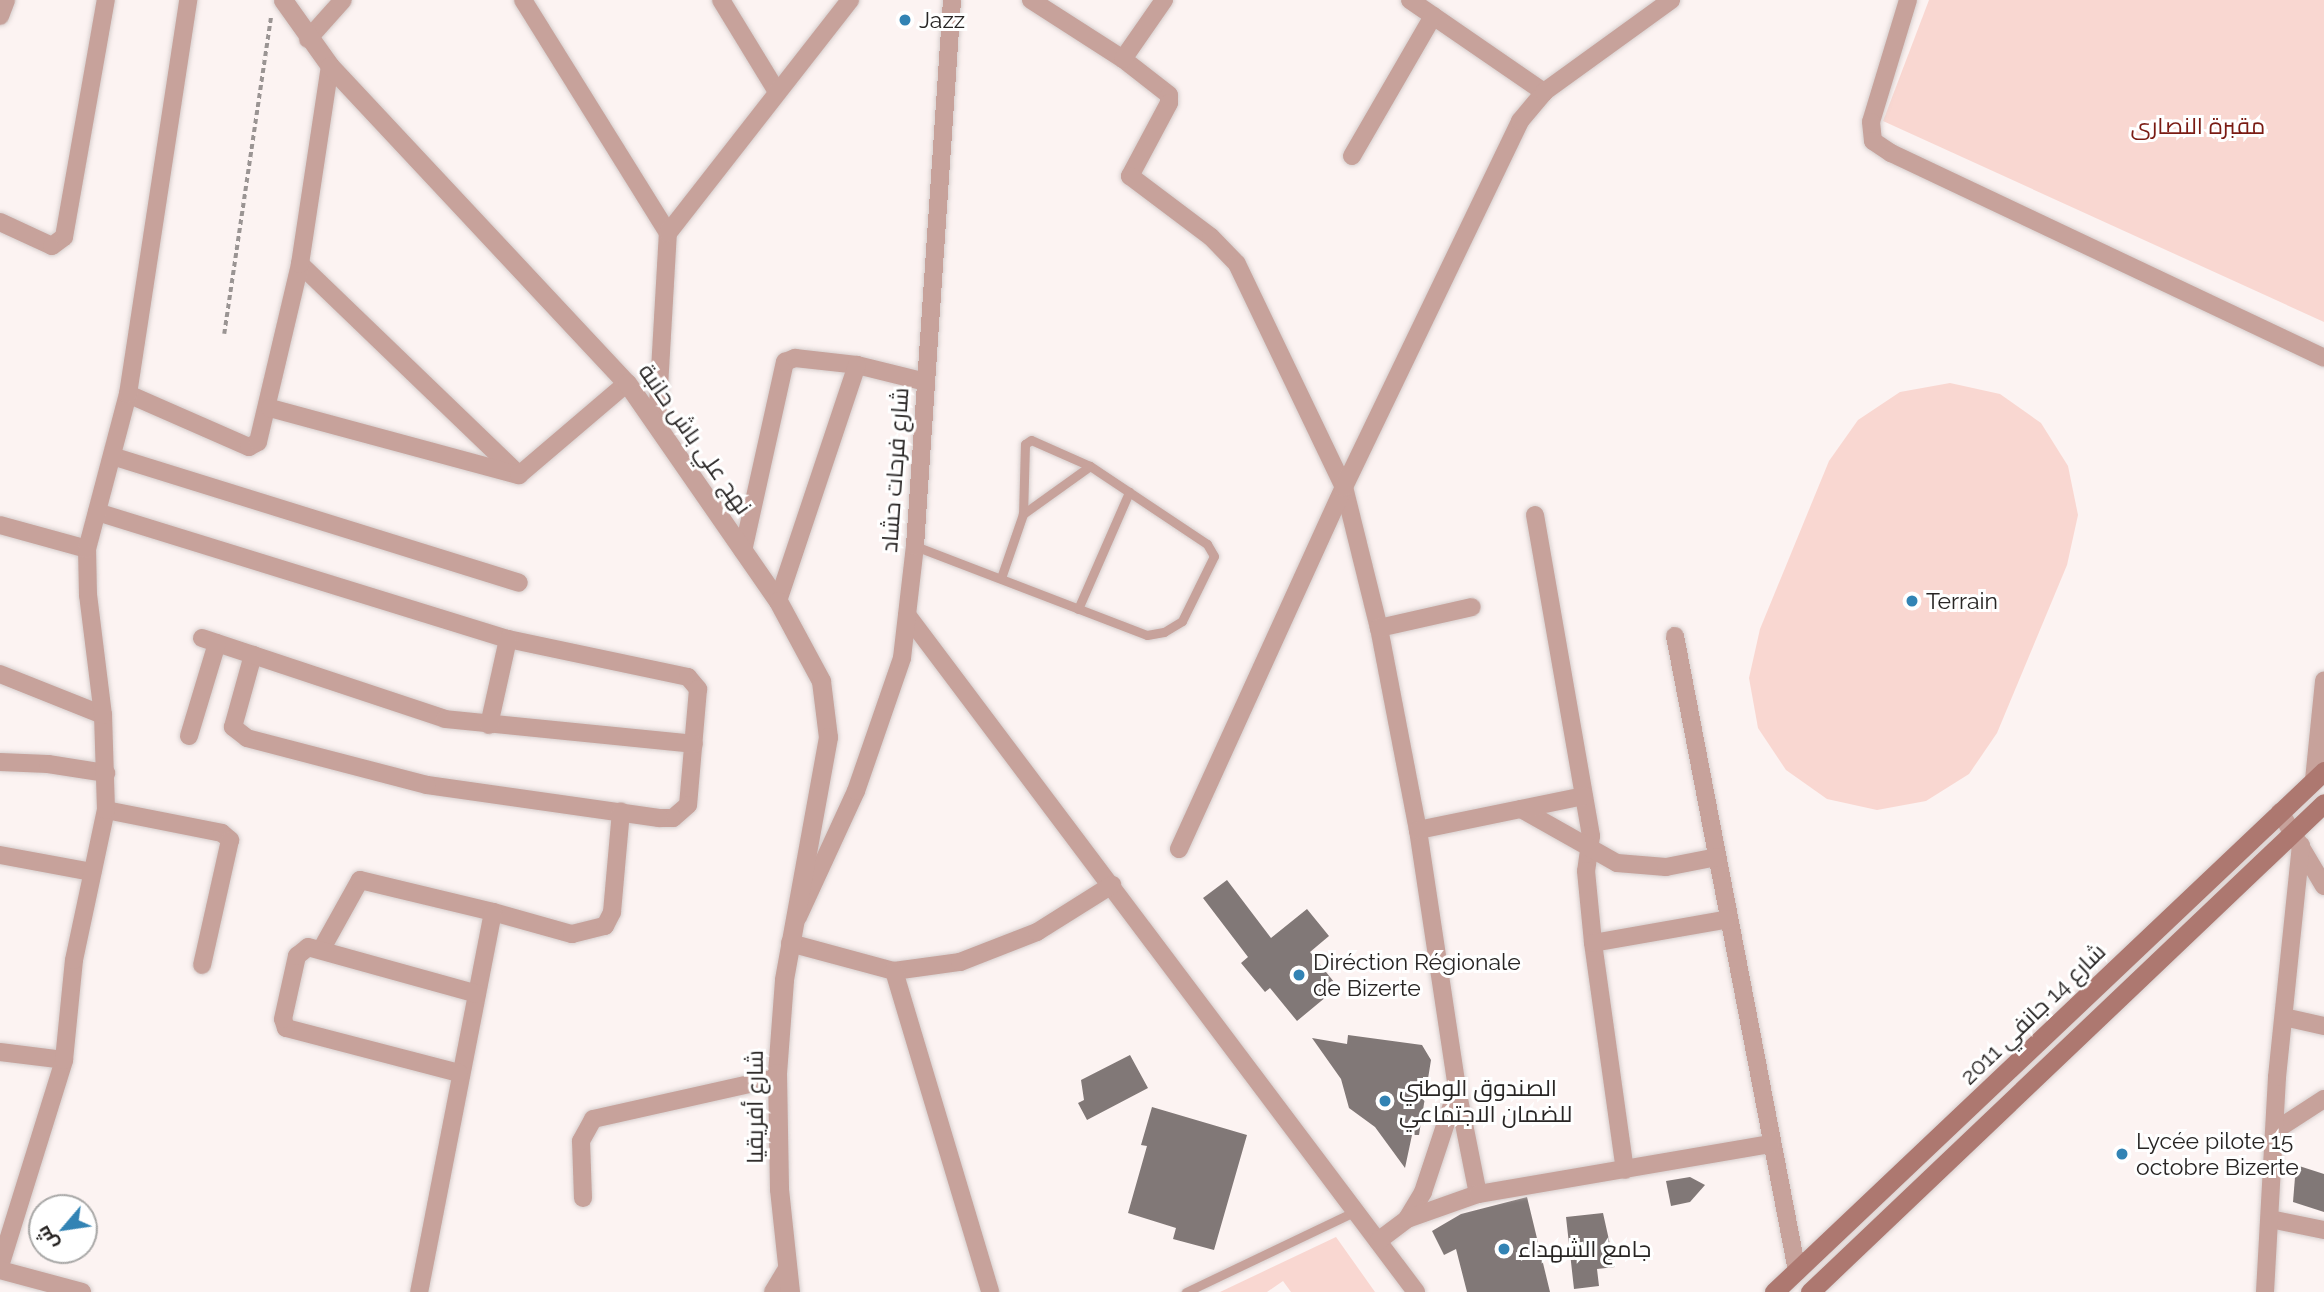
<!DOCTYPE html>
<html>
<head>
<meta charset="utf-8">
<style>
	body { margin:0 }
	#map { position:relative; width:2324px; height:1292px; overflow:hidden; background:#fcf3f2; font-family:Raleway,Cairo,sans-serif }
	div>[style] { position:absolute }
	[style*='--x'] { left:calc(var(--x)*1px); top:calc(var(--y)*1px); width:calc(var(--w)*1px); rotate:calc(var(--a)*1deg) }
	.green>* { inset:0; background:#f9d7d1 }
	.building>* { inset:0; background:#817877 }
	.path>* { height:3.5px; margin-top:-1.75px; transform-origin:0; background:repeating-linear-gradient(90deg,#9a9493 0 5px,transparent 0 8.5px) }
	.roads { filter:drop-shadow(0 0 2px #d6cecd) drop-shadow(0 0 2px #d6cecd) }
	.service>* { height:9px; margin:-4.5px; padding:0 4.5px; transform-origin:4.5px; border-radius:4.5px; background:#c7a29b }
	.minor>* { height:18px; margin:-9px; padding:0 9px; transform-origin:9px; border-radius:9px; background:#c7a29b }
	.tertiary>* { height:19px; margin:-9.5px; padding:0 9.5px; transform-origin:9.5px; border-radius:9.5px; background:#c7a29b }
	.secondary>* { height:19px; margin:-9.5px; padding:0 9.5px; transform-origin:9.5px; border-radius:9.5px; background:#ad7870 }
	.dots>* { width:19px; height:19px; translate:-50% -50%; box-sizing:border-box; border:4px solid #fff; border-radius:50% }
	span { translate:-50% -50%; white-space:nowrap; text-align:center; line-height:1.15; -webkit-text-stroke:6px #fff; paint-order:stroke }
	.poi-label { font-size:23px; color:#282524 }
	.left { translate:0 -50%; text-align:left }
	.park-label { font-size:23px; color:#7a1b13 }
	.street-label { font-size:23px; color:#282524 }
	.north { position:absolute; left:28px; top:1194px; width:70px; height:70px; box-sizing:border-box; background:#fff; border:2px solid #a9a8a7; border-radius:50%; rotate:241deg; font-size:19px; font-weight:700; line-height:28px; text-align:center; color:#282524 }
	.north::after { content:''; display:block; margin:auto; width:24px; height:32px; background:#3283b4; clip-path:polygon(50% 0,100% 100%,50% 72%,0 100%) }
</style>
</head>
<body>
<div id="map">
	<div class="green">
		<i style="clip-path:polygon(1929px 0,2324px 0,2324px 322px,1883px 121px)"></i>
		<i style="clip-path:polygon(1950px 383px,2000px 394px,2041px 423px,2068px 466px,2078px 515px,2067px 565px,1997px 733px,1969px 774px,1926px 801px,1877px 810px,1827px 799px,1786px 770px,1758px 728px,1749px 678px,1760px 629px,1829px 461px,1858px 420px,1900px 392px)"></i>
		<i style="clip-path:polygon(1336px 1237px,1375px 1292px,1291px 1292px,1283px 1281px,1267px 1292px,1220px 1292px)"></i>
	</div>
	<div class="building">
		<i style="clip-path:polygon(1227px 880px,1271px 938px,1307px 909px,1329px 936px,1310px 952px,1338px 987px,1297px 1021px,1270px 988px,1265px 992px,1241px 963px,1248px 957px,1203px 898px)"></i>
		<i style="clip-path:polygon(1348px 1035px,1422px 1045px,1431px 1060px,1419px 1135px,1412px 1135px,1405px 1168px,1375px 1127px,1349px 1108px,1341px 1079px,1312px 1038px,1347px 1044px)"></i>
		<i style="clip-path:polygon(1130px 1055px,1148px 1088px,1087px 1120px,1078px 1103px,1084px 1100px,1081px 1080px)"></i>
		<i style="clip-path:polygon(1152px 1107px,1247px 1135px,1214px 1250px,1173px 1239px,1176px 1228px,1128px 1213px,1147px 1146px,1141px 1145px)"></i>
		<i style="clip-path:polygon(2296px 1165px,2324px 1174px,2324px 1212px,2293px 1202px)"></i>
		<i style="clip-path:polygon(1690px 1177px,1705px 1185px,1690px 1202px,1671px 1206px,1666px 1181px)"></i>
		<i style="clip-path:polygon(1527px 1197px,1550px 1292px,1467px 1292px,1456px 1249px,1444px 1255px,1432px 1231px,1461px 1214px)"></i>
		<i style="clip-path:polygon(1603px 1213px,1615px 1267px,1597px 1269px,1599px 1286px,1574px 1289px,1566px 1217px)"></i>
	</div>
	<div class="path">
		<i style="--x:224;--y:334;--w:322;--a:-81.6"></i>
	</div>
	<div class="roads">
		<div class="service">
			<i style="--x:1023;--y:514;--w:82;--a:-35.6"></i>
			<i style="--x:915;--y:546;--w:248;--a:21"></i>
			<i style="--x:1147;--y:635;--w:17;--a:-10"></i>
			<i style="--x:1164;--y:632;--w:21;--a:-31"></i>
			<i style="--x:1182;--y:621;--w:72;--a:-63.8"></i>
			<i style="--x:1214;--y:556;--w:14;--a:-120"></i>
			<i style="--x:1207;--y:544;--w:141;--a:-146.3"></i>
			<i style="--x:1090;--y:466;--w:64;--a:-156.2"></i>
			<i style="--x:1031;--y:440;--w:7;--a:146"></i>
			<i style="--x:1025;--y:444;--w:70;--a:91.6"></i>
			<i style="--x:1023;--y:514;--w:68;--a:109"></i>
			<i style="--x:1078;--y:609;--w:128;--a:-66.4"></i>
			<i style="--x:1186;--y:1292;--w:188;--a:-25.5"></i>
		</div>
		<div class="minor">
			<i style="--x:523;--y:0;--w:274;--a:58.1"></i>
			<i style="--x:721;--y:0;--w:105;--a:58.6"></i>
			<i style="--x:1031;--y:0;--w:109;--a:32.7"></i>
			<i style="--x:1123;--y:59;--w:58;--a:38"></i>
			<i style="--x:1169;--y:95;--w:8;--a:90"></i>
			<i style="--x:1169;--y:103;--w:83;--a:118.1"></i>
			<i style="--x:1130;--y:176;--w:101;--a:37"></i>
			<i style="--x:1211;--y:237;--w:37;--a:46"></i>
			<i style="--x:1237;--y:264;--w:247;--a:64.4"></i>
			<i style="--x:1344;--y:487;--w:145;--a:76.1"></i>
			<i style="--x:1379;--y:628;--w:206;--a:79.1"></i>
			<i style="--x:1418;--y:830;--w:262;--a:81.4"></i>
			<i style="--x:1457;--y:1089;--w:107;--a:78.7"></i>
			<i style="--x:1410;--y:0;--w:163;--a:34.5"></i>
			<i style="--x:1908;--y:0;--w:127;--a:106.9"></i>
			<i style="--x:1871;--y:122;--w:19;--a:84"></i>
			<i style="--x:1873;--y:141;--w:22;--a:34"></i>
			<i style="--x:1891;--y:153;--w:479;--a:25.3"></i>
			<i style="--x:0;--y:16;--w:17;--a:-69"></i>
			<i style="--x:308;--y:39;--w:52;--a:-48.1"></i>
			<i style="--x:1123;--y:59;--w:72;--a:-55.2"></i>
			<i style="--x:1352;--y:156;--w:162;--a:-59.9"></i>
			<i style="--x:0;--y:222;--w:57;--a:24.8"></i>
			<i style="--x:52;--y:246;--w:15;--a:-37"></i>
			<i style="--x:64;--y:237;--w:241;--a:-80"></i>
			<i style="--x:300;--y:264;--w:304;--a:43.9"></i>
			<i style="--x:128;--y:394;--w:132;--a:23.7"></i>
			<i style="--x:249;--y:447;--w:10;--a:-29"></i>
			<i style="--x:258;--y:442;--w:183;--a:-76.7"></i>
			<i style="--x:300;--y:264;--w:200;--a:-81.4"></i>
			<i style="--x:270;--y:408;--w:258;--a:15.1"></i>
			<i style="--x:519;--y:475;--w:142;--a:-40.4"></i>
			<i style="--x:657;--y:422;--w:189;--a:-86.7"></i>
			<i style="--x:668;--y:233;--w:296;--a:-52"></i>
			<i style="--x:112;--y:456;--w:426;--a:17.3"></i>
			<i style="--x:97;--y:512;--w:430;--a:17.2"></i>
			<i style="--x:508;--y:639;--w:184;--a:11.9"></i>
			<i style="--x:688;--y:677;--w:16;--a:50"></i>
			<i style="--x:698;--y:689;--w:116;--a:94.9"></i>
			<i style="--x:688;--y:805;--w:20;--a:139"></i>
			<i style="--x:673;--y:818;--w:14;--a:180"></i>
			<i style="--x:659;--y:818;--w:234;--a:-171.9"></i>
			<i style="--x:427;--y:785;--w:186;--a:-165.4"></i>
			<i style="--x:247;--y:738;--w:18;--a:-142"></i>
			<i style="--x:233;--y:727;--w:75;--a:-74.5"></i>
			<i style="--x:1535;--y:515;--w:326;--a:80.1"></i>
			<i style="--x:1591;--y:836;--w:35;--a:98"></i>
			<i style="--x:1586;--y:871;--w:72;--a:84.4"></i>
			<i style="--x:1593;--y:943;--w:229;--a:82"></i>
			<i style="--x:0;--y:525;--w:90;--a:15.4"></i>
			<i style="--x:743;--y:551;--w:194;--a:-77.5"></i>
			<i style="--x:785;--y:362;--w:11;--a:-22"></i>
			<i style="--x:795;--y:358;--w:62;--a:6.4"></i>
			<i style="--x:857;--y:365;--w:71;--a:13.8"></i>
			<i style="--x:778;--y:601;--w:249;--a:-71.5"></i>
			<i style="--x:907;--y:615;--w:847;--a:53.06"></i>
			<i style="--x:1379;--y:628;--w:95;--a:-12.7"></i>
			<i style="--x:1675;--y:636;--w:647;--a:79.12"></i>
			<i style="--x:202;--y:638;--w:256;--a:18.4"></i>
			<i style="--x:445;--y:719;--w:250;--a:5.7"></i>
			<i style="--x:0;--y:674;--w:111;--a:21.7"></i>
			<i style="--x:489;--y:725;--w:88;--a:-77.5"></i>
			<i style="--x:189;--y:736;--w:97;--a:-73.2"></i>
			<i style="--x:0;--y:762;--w:48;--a:2.4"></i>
			<i style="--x:48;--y:764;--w:59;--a:8.8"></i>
			<i style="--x:2314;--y:780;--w:100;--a:-84.2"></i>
			<i style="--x:1521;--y:809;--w:110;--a:29.4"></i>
			<i style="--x:1617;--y:863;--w:49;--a:4.7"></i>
			<i style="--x:1666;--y:867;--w:52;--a:-11.1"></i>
			<i style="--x:106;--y:810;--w:118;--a:11.2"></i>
			<i style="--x:222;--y:833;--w:11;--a:41"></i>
			<i style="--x:230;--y:840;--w:128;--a:102.6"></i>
			<i style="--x:2280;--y:812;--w:86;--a:59.3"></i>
			<i style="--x:1418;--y:830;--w:169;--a:-11.6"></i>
			<i style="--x:1179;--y:849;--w:398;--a:-65.5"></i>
			<i style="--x:1344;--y:487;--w:406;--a:-64.3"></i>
			<i style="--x:1520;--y:121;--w:38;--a:-50"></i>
			<i style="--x:1544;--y:92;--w:157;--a:-35.9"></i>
			<i style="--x:0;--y:855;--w:94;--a:10.5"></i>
			<i style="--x:493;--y:912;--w:82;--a:15.6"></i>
			<i style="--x:572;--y:934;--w:34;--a:-14"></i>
			<i style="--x:605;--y:926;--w:16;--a:-63"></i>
			<i style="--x:612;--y:912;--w:101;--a:-84.9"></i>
			<i style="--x:798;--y:917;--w:139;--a:-65.3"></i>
			<i style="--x:856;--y:791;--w:141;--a:-70.9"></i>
			<i style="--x:902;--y:658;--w:113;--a:-83.4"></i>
			<i style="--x:915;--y:546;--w:547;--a:-86.12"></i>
			<i style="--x:790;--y:943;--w:108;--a:15.1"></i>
			<i style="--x:894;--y:971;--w:67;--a:-7.8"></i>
			<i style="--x:960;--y:962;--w:83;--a:-21.3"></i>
			<i style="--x:1037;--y:932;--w:89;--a:-32.1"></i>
			<i style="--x:1593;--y:943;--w:138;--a:-10"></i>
			<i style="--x:321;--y:950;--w:80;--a:-60.9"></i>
			<i style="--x:360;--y:880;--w:137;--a:13.5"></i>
			<i style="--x:493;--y:912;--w:387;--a:101"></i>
			<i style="--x:894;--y:971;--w:335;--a:73.3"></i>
			<i style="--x:2284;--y:1017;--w:41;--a:12.7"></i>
			<i style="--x:0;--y:1052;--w:64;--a:7.1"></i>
			<i style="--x:459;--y:1073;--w:179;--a:-165.4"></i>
			<i style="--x:286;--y:1028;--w:9;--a:-108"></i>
			<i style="--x:283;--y:1019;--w:65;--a:-77.5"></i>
			<i style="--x:297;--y:956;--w:14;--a:-39"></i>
			<i style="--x:308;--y:947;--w:175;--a:15.5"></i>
			<i style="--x:2276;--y:1130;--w:57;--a:-32.9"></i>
			<i style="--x:583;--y:1198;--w:57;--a:-92"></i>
			<i style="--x:581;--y:1141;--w:25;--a:-61"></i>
			<i style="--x:593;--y:1119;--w:189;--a:-12.6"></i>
			<i style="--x:1407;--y:1219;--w:31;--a:-59"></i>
			<i style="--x:1423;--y:1192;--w:101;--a:-71.6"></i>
			<i style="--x:2270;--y:1219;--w:55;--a:11.5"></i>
			<i style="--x:1378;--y:1241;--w:36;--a:-37"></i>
			<i style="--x:1407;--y:1219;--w:75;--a:-19.4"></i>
			<i style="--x:1478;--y:1194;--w:297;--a:-9.7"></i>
			<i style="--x:0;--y:1266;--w:216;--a:-72.7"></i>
			<i style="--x:64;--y:1060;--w:100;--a:-84.3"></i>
			<i style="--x:74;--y:960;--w:153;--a:-78"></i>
			<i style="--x:106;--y:810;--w:95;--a:-91.8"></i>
			<i style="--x:103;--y:715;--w:121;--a:-97.1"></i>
			<i style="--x:88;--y:595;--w:46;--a:-91.2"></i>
			<i style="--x:87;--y:549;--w:160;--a:-75.2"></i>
			<i style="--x:128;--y:394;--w:399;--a:-81.3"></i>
			<i style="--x:0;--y:1270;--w:85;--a:15"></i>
			<i style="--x:773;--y:1292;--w:26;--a:-59"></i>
			<i style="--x:2265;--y:1292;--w:215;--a:-86.8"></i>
			<i style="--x:2277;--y:1077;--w:233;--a:-84.1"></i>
		</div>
		<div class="tertiary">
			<i style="--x:283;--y:0;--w:81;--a:54.5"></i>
			<i style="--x:330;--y:66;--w:434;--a:46.9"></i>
			<i style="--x:627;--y:383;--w:265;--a:55.3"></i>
			<i style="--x:778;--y:601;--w:91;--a:61.7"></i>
			<i style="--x:821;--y:681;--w:56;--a:82.9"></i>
			<i style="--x:828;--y:737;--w:247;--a:100.3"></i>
			<i style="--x:784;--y:980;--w:93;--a:94.3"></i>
			<i style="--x:777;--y:1073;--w:116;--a:89"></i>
			<i style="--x:779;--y:1189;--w:104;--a:83.9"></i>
		</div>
		<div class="secondary">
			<i style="--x:1774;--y:1292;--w:758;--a:-43.45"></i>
			<i style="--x:1810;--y:1292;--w:709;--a:-43.57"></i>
		</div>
	</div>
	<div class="dots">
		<i style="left:905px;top:20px;background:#3283b4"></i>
		<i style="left:1912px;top:601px;background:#3283b4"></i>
		<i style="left:1299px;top:975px;background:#3283b4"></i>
		<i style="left:1385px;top:1101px;background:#3283b4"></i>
		<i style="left:2122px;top:1154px;background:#3283b4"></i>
		<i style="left:1504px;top:1249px;background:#3283b4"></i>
	</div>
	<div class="poi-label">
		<span class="left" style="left:919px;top:20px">Jazz</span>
		<span class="left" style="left:1926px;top:601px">Terrain</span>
		<span class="left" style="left:1313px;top:975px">Diréction Régionale<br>de Bizerte</span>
		<span class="left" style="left:1399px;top:1101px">الصندوق الوطني<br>للضمان الاجتماعي</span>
		<span class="left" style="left:2136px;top:1154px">Lycée pilote 15<br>octobre Bizerte</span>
		<span class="left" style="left:1518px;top:1249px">جامع الشهداء</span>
	</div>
	<div class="park-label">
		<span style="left:2198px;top:126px">مقبرة النصارى</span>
	</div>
	<div class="street-label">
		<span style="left:695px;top:439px;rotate:55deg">نهج علي باش حانبة</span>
		<span style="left:895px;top:470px;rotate:-86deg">شارع فرحات حشاد</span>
		<span style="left:2033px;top:1014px;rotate:-44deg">شارع 14 جانفي 2011</span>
		<span style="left:755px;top:1107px;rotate:-90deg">شارع أفريقيا</span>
	</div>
	<div class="north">ش</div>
</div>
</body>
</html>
